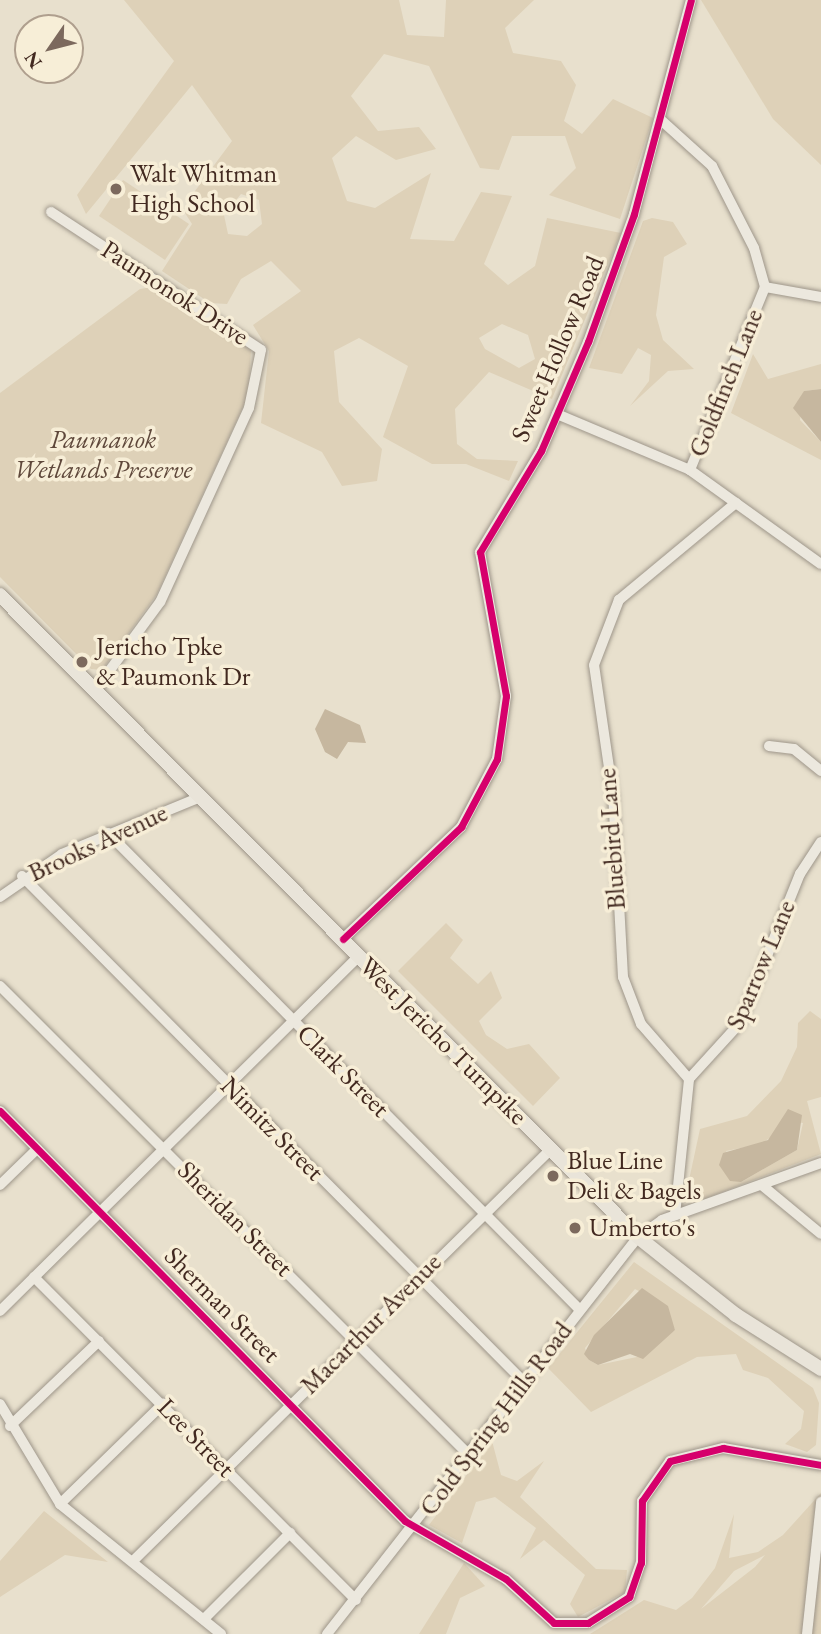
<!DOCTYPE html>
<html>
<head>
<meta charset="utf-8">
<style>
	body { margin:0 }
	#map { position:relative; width:821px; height:1634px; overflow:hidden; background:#e8e0cd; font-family:"EB Garamond",serif }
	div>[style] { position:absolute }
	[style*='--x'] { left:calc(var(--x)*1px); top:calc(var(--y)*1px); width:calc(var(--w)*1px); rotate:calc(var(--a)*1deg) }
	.green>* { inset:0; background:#ded1b8 }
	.water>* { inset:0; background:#c6b79f }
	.roads { filter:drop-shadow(0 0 2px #9e968a) drop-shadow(0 0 2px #9e968a) }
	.minor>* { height:10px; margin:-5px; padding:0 5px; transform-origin:5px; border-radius:5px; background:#ece8de }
	.major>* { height:14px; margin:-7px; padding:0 7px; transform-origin:7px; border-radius:7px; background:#e9e4d9 }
	.cycleway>* { height:7px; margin:-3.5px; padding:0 3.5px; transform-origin:3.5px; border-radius:3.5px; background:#d6006c }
	.dots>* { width:19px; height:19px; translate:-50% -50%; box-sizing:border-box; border:4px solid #f7eed7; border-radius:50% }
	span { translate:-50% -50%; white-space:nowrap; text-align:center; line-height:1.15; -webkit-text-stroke:7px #f7eed7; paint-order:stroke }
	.poi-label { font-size:26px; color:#422920 }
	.left { translate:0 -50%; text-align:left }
	.street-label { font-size:26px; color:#422920 }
	.park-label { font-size:26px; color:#5f483b; font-style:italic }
	.north { position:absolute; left:14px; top:14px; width:70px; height:70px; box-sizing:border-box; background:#f7eed7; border:2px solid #af9f8e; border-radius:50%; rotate:235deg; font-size:19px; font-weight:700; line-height:28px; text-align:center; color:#422920 }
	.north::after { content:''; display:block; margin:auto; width:24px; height:32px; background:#7c695d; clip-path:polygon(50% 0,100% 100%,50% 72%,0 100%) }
</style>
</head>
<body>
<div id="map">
	<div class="green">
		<i style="clip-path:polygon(evenodd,124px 0,399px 0,407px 35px,444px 37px,446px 0,534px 0,505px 28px,513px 53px,561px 61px,576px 85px,564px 121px,582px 134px,613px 99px,653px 118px,620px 219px,549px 195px,576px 168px,565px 136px,512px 136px,499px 170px,480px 168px,429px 66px,384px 54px,351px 96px,378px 131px,419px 127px,436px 149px,396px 160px,356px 136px,332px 158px,347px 201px,375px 208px,431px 173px,410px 239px,454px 241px,481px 192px,512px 196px,484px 264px,508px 285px,535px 266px,547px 218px,621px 233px,552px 399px,489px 372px,455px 409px,457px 444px,477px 459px,518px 461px,509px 481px,466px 464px,432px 464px,383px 437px,408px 366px,359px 338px,334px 351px,339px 402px,382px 449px,377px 481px,342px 486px,322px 452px,261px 423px,269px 351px,253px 325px,301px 291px,271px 261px,241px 279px,227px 304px,210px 303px,162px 271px,192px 224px,185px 213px,195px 191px,232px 141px,192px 85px,86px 214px,77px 195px,174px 61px,124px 0,241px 194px,259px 200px,262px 224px,247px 236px,228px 234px,224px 215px,241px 194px,124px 0,502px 324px,528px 335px,535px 359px,519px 368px,485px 349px,479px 338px,502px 324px)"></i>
		<i style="clip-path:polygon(701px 0,821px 0,821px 165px,773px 119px)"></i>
		<i style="clip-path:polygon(123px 180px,189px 224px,165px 260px,99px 216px)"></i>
		<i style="clip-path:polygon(652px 218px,673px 222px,687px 244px,664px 257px,656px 315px,663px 340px,694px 369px,668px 371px,630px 406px,649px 381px,651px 355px,638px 348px,622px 374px,589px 368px,643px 221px)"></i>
		<i style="clip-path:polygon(152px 287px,251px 347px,249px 394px,157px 594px,102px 670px,91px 669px,0 577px,0 393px,140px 289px)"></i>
		<i style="clip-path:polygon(753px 354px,768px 379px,821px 364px,821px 389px,804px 391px,800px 420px,821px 442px,821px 460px,731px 413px)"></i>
		<i style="clip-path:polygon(446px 923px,463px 940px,450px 958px,478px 984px,491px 971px,502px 998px,479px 1021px,486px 1035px,507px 1049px,529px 1044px,560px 1078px,533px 1106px,398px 971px)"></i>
		<i style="clip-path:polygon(evenodd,810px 1011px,821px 1019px,821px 1097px,807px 1101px,821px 1154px,694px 1203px,686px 1194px,700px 1129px,747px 1116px,781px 1081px,797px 1047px,798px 1023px,810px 1011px,782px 1120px,803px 1123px,797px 1150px,741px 1182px,726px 1151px,761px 1144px,778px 1132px,782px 1120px)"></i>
		<i style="clip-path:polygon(evenodd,634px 1262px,813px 1388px,819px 1403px,816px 1445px,807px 1452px,785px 1444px,801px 1429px,804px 1411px,768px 1378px,743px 1370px,736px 1354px,697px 1357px,591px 1412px,548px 1368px,634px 1262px,635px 1289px,664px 1305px,675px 1330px,637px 1357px,598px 1365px,589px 1360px,585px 1348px,635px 1289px)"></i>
		<i style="clip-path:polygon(492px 1441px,501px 1475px,517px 1481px,544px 1461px,520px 1497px,596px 1569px,627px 1570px,625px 1592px,578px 1617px,570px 1604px,585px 1575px,544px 1540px,520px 1559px,536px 1528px,495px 1497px,476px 1502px,462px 1543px,429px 1525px)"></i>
		<i style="clip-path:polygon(evenodd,821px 1493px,821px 1634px,590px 1634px,644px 1600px,676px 1610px,692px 1598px,715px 1568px,734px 1514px,729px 1558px,758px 1552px,783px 1535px,821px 1493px,765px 1555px,755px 1567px,701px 1609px,734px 1571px,765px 1555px)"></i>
		<i style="clip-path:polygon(44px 1511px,108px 1562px,65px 1555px,0 1597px,0 1561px)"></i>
		<i style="clip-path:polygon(464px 1563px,485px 1586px,460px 1598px,446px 1634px,419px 1634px)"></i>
	</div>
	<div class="water">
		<i style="clip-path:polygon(821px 389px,821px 442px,793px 408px,804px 391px)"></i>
		<i style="clip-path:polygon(325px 709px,360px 725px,366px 743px,348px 742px,337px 759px,325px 752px,315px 729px)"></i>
		<i style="clip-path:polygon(788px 1109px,802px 1115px,797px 1150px,741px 1182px,730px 1181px,719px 1165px,723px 1153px,768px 1140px)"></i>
		<i style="clip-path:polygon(642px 1288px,668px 1306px,675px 1330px,643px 1359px,630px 1354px,598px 1365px,589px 1360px,584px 1354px,594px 1335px)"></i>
	</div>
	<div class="roads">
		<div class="minor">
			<i style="--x:661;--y:120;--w:69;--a:42"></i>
			<i style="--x:712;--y:166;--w:92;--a:62.9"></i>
			<i style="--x:754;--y:248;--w:41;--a:74.2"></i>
			<i style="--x:765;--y:287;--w:198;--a:112.3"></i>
			<i style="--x:51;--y:212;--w:251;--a:33.3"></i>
			<i style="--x:261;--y:350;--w:59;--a:101.7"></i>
			<i style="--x:249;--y:408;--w:213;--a:114.6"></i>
			<i style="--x:160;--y:602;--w:108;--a:126.3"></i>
			<i style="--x:765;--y:287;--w:57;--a:10.1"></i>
			<i style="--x:557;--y:414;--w:144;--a:22.8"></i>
			<i style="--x:690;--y:470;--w:161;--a:35.7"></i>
			<i style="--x:769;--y:746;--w:25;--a:7"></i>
			<i style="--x:794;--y:749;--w:35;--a:39"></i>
			<i style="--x:108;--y:833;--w:670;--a:45.3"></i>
			<i style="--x:22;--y:876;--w:710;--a:45.23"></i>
			<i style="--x:0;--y:897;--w:75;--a:-34.7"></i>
			<i style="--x:62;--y:854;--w:149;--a:-22.4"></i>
			<i style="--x:343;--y:939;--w:163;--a:-43.5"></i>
			<i style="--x:461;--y:827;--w:77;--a:-62.1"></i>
			<i style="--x:497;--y:759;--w:64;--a:-81.9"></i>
			<i style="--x:506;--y:696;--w:146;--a:-100.2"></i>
			<i style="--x:480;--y:552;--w:118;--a:-58.9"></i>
			<i style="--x:541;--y:451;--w:119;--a:-66.7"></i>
			<i style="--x:588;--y:342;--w:136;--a:-70.2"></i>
			<i style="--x:634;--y:214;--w:221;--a:-75.1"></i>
			<i style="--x:0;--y:986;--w:662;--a:45"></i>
			<i style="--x:689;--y:1079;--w:76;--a:-47.7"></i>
			<i style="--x:740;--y:1023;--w:161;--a:-68.1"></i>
			<i style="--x:800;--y:874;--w:38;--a:-57"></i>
			<i style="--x:0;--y:1111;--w:576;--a:45.35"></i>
			<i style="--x:405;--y:1521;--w:116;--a:29.9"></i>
			<i style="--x:506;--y:1579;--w:65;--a:42.5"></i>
			<i style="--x:554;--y:1623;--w:34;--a:0"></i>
			<i style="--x:588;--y:1623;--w:49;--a:-32.4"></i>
			<i style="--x:629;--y:1597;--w:36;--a:-71"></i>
			<i style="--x:641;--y:1563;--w:62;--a:-89.1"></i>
			<i style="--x:642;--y:1501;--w:49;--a:-55"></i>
			<i style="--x:670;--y:1461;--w:55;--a:-13.8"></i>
			<i style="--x:723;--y:1448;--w:99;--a:9.8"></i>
			<i style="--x:0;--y:1185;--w:52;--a:-44.2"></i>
			<i style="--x:763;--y:1186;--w:75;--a:39.6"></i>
			<i style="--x:675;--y:1215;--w:137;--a:-84.1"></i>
			<i style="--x:689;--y:1079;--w:73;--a:-131.1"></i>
			<i style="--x:641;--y:1024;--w:50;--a:-111"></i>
			<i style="--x:623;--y:977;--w:182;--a:-93.1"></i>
			<i style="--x:613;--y:795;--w:131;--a:-98.3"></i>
			<i style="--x:594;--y:665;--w:70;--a:-69"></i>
			<i style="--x:619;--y:600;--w:152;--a:-39.7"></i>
			<i style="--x:34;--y:1277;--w:456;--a:45.1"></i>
			<i style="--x:0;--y:1311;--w:505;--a:-44.68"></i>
			<i style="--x:0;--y:1404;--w:117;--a:59"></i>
			<i style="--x:60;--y:1504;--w:207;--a:38.9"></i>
			<i style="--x:10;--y:1426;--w:123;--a:-43.7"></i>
			<i style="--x:60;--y:1504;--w:144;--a:-44.2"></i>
			<i style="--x:134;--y:1560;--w:585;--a:-44.58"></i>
			<i style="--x:204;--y:1619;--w:122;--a:-45"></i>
			<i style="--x:327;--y:1634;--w:504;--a:-51.93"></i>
			<i style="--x:638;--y:1237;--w:29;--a:-35"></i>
			<i style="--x:662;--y:1220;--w:169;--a:-19.7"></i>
			<i style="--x:807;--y:1634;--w:133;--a:-83.9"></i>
		</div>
		<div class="major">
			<i style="--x:0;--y:595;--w:905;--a:45.18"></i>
			<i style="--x:638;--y:1237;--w:125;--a:38.5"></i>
			<i style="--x:736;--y:1315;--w:101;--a:32.4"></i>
		</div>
	</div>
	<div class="cycleway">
		<i style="--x:343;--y:939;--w:163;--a:-43.5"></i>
		<i style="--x:461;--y:827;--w:77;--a:-62.1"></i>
		<i style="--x:497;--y:759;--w:64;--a:-81.9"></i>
		<i style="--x:506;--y:696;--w:146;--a:-100.2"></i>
		<i style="--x:480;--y:552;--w:118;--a:-58.9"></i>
		<i style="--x:541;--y:451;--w:119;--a:-66.7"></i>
		<i style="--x:588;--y:342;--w:136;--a:-70.2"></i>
		<i style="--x:634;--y:214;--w:221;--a:-75.1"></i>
		<i style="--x:0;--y:1111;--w:576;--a:45.35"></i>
		<i style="--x:405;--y:1521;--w:116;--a:29.9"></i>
		<i style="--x:506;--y:1579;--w:65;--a:42.5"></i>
		<i style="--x:554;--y:1623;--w:34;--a:0"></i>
		<i style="--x:588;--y:1623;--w:49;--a:-32.4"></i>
		<i style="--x:629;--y:1597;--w:36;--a:-71"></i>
		<i style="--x:641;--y:1563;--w:62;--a:-89.1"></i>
		<i style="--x:642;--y:1501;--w:49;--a:-55"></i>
		<i style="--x:670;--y:1461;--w:55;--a:-13.8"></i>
		<i style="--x:723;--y:1448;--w:99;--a:9.8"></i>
	</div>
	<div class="dots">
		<i style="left:116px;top:189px;background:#7c695d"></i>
		<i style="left:82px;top:662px;background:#7c695d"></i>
		<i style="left:553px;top:1176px;background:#7c695d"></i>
		<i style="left:575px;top:1228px;background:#7c695d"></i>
	</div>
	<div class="poi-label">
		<span class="left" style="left:130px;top:189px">Walt Whitman<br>High School</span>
		<span class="left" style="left:96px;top:662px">Jericho Tpke<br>&amp; Paumonk Dr</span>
		<span class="left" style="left:567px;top:1176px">Blue Line<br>Deli &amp; Bagels</span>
		<span class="left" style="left:589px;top:1228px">Umberto's</span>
	</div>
	<div class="street-label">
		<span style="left:175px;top:293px;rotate:33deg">Paumonok Drive</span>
		<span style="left:558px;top:349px;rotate:-67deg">Sweet Hollow Road</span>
		<span style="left:726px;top:383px;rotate:-68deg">Goldfinch Lane</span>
		<span style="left:612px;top:839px;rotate:-94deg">Bluebird Lane</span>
		<span style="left:98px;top:843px;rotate:-25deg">Brooks Avenue</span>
		<span style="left:761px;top:965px;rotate:-67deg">Sparrow Lane</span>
		<span style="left:443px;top:1041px;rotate:45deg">West Jericho Turnpike</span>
		<span style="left:343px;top:1071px;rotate:45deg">Clark Street</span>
		<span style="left:272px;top:1129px;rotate:45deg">Nimitz Street</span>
		<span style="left:235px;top:1219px;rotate:45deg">Sheridan Street</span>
		<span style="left:222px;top:1305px;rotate:45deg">Sherman Street</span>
		<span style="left:371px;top:1324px;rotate:-45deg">Macarthur Avenue</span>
		<span style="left:496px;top:1419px;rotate:-53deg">Cold Spring Hills Road</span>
		<span style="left:196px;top:1438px;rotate:46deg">Lee Street</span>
	</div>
	<div class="park-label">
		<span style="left:103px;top:455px">Paumanok<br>Wetlands Preserve</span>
	</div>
	<div class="north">N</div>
</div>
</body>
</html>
